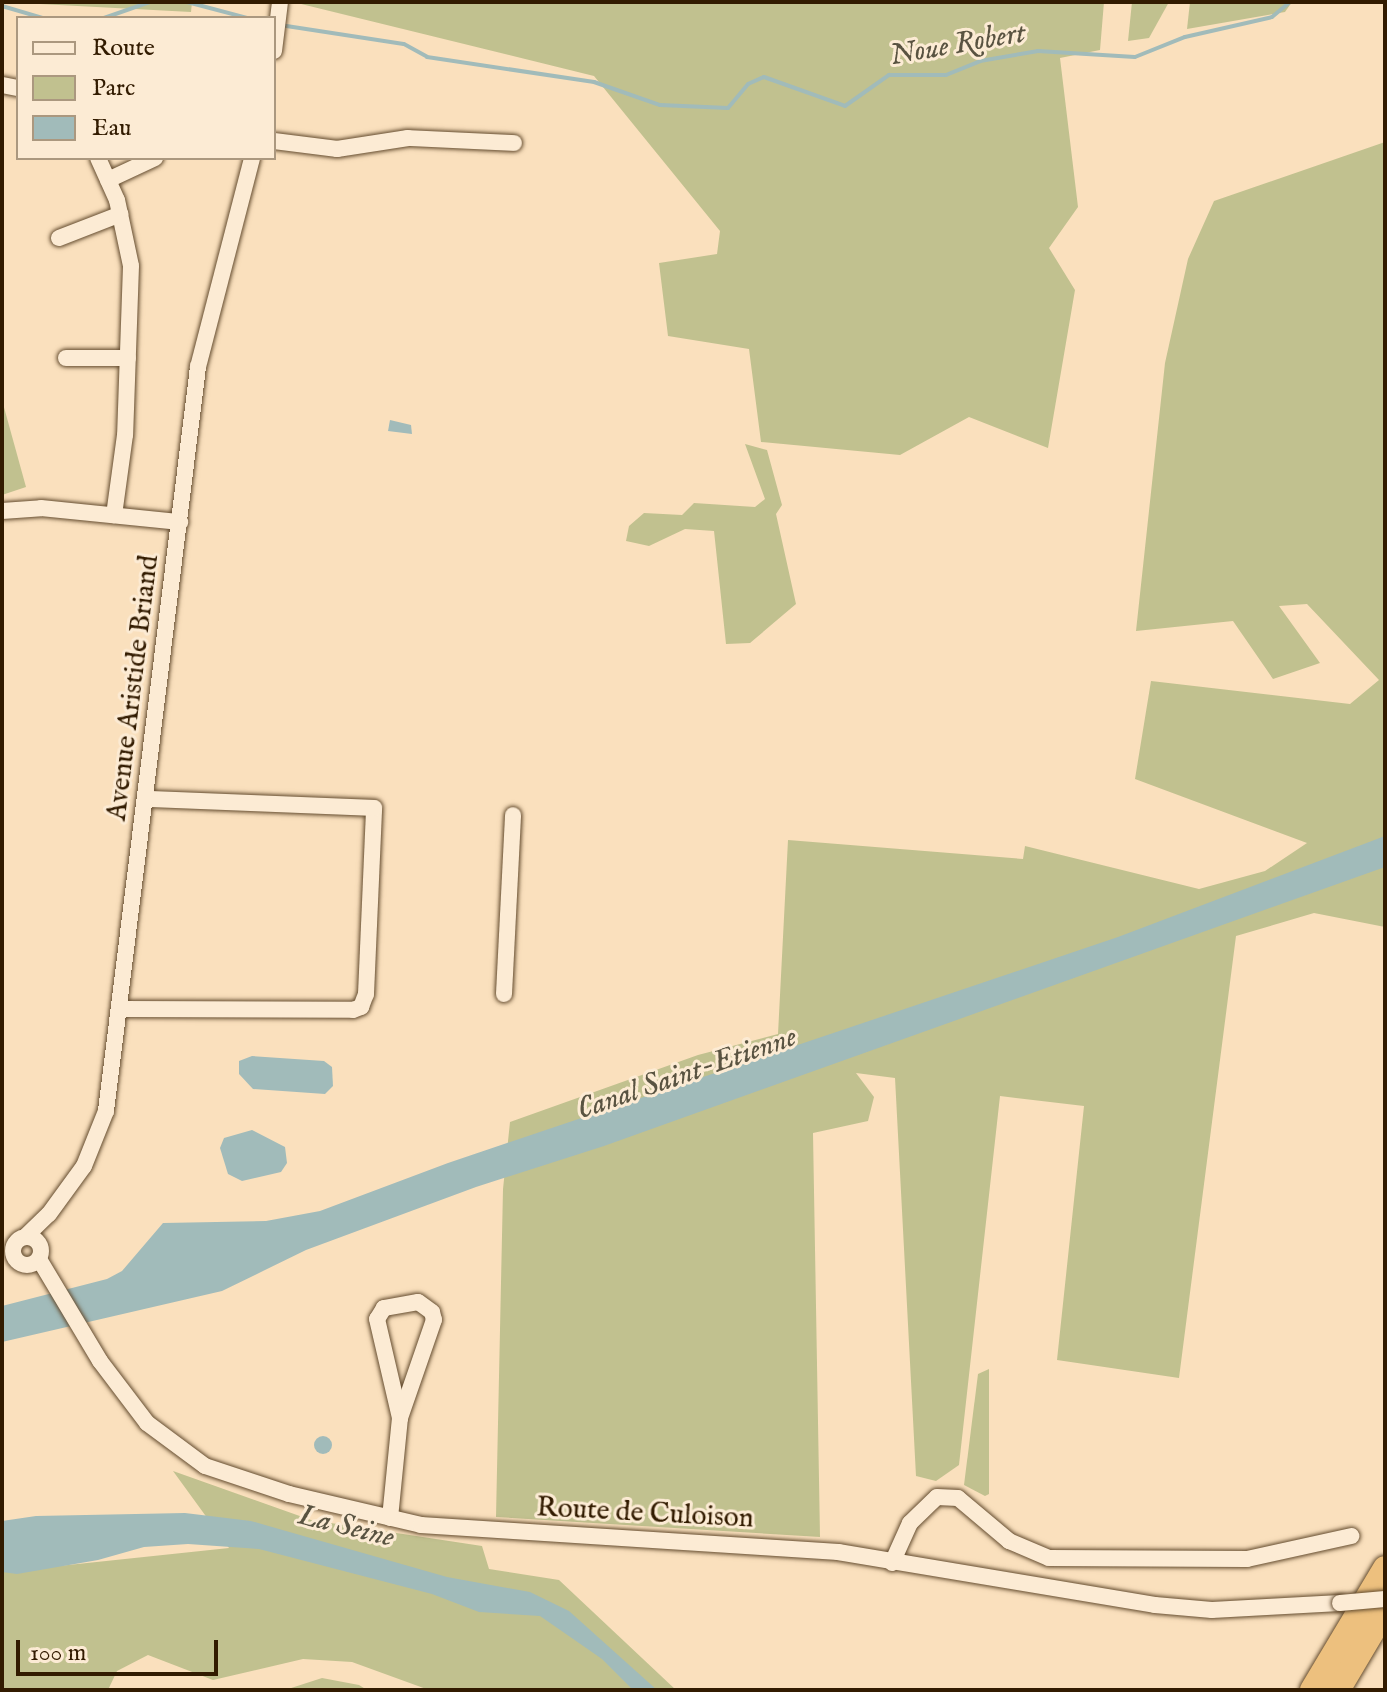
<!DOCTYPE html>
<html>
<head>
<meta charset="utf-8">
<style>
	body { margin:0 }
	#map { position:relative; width:1387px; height:1692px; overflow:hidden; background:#fae0bd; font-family:"IM FELL English",serif }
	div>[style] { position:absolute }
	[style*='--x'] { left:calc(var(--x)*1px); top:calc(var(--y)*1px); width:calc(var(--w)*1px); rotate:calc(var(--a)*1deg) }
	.green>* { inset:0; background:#c1c18f }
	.water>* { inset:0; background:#a1bbba }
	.round { border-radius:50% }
	.stream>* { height:4px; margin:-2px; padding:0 2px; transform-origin:2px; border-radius:2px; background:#a1bbba }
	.roads { filter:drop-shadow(0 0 2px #644c2f) drop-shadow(0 0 2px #644c2f) }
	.minor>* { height:16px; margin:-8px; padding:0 8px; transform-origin:8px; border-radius:8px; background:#fcebd4 }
	.minor>.ring { margin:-8px; padding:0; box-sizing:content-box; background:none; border:16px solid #fcebd4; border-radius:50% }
	.highway>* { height:24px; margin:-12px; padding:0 12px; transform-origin:12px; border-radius:12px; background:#edc07e }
	.bridges { filter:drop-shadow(0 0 2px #644c2f) drop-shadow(0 0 2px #644c2f) }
	.minor-bridge>* { height:16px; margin:-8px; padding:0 8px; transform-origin:8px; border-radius:8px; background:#fcebd4 }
	span { translate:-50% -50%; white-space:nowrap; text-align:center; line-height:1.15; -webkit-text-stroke:6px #fcebd4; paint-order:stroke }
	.street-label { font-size:28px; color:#321b00 }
	.water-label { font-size:30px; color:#595341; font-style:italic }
	.frame { position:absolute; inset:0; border:4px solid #321b00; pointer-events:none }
	.legend { position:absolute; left:16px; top:16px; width:260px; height:144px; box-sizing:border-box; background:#fcebd4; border:2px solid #ab987f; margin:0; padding:10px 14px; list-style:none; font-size:24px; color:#321b00 }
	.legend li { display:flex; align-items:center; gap:16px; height:40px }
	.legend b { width:40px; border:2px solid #ab987f }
	.scale { position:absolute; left:16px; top:1640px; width:202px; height:36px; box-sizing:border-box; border:4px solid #321b00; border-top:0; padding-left:10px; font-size:24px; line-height:28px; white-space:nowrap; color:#321b00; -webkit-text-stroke:6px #fcebd4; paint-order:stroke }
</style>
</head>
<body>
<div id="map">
	<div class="green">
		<i style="clip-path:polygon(2px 2px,192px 2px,191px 12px)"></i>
		<i style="clip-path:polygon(293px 2px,1104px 2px,1100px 50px,1060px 58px,1078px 207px,1049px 248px,1075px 290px,1048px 448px,969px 417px,900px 455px,761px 442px,749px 349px,668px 336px,659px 263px,717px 254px,720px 231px,594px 76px)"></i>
		<i style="clip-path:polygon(1132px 2px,1169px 2px,1149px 38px,1128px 41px)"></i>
		<i style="clip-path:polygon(1190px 2px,1292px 2px,1285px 12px,1187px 29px)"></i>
		<i style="clip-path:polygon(1385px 142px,1385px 927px,1314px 913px,1236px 936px,1179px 1378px,1057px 1360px,1084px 1106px,1000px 1096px,959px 1465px,936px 1481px,916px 1476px,895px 1078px,856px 1073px,874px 1097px,868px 1121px,813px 1133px,820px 1537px,496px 1517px,503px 1189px,510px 1122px,698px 1055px,778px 1034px,788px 840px,1023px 859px,1025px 846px,1199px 889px,1265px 871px,1307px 843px,1135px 779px,1151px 681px,1350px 704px,1379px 680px,1307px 604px,1279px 606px,1320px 663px,1273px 679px,1233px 621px,1136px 631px,1165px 363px,1188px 259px,1214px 201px)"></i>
		<i style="clip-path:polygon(2px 400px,26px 487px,2px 495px)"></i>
		<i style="clip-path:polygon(745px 444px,767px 450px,782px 505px,776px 514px,796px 604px,750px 643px,726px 644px,714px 531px,685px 529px,649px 546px,626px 541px,629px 526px,644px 513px,682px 515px,694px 503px,755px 507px,765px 499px)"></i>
		<i style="clip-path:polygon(989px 1369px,989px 1494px,985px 1496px,964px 1485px,978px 1374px)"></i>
		<i style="clip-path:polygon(173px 1471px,311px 1520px,482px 1546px,489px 1569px,559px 1580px,676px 1690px,429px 1690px,352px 1662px,303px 1659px,213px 1680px,148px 1655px,117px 1671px,108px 1690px,2px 1690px,2px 1572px,229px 1548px)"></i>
		<i style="clip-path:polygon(322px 1678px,359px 1685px,367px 1690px,285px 1690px)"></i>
	</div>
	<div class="water">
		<i style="clip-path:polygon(390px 420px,411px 425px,412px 434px,388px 431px)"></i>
		<i style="clip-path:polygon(1385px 836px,1385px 867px,604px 1146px,476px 1187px,306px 1250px,222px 1291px,2px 1342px,2px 1306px,107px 1279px,122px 1271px,163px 1223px,266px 1221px,320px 1211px,448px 1163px,1118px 937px)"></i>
		<i style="clip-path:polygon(252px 1056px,324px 1061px,332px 1067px,333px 1086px,325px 1094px,253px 1089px,239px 1074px,239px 1061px)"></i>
		<i style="clip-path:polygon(252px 1130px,285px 1147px,287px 1163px,281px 1172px,242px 1181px,228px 1174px,220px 1148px,224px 1138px)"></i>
		<i class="round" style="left:314px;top:1436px;width:18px;height:18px"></i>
		<i style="clip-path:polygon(185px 1513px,251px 1521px,447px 1577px,530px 1592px,569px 1611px,657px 1690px,633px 1690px,602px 1659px,540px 1616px,479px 1612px,432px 1594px,259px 1549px,188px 1544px,144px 1547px,98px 1560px,17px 1574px,2px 1572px,2px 1521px,36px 1516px)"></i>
	</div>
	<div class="stream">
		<i style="--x:187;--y:2;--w:62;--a:14.9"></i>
		<i style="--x:2;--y:6;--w:43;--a:16.3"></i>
		<i style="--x:104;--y:18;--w:49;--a:-19.2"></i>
		<i style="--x:280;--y:25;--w:125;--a:8.7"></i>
		<i style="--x:404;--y:44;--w:26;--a:29"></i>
		<i style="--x:427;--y:57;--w:169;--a:8.5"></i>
		<i style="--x:594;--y:82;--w:70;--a:19.2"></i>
		<i style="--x:660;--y:105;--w:68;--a:2.5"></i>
		<i style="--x:728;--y:108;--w:31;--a:-50"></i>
		<i style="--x:748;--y:84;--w:17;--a:-24"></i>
		<i style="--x:764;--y:77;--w:86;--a:19.7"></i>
		<i style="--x:845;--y:106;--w:54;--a:-35.2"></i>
		<i style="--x:889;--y:75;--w:57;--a:0"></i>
		<i style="--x:946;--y:75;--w:37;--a:-22"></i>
		<i style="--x:980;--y:61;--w:59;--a:-9.8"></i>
		<i style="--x:1038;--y:51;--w:97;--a:3.5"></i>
		<i style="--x:1135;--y:57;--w:54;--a:-21.8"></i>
		<i style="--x:1185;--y:37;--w:89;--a:-12.9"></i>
		<i style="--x:1272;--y:17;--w:23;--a:-40"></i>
	</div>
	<div class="roads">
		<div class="minor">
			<i style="--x:274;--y:51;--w:49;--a:-83"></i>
			<i style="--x:2;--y:85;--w:16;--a:11"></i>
			<i style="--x:274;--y:141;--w:64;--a:7.2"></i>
			<i style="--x:337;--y:149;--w:72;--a:-8.8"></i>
			<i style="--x:408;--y:138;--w:106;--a:2.7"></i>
			<i style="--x:98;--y:158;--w:46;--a:65.7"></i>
			<i style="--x:117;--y:200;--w:67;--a:78"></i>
			<i style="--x:131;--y:266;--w:169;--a:92"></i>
			<i style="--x:125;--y:435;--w:81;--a:97.8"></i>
			<i style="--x:108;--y:180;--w:52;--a:-25.1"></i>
			<i style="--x:59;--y:238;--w:66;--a:-21.2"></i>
			<i style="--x:66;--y:358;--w:62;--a:0"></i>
			<i style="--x:2;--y:511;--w:39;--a:-4"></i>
			<i style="--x:41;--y:508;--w:140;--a:5.8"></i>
			<i style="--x:504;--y:994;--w:179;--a:-87.1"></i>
			<i style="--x:122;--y:1009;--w:231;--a:0.2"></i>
			<i style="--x:353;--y:1010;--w:9;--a:-21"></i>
			<i style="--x:361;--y:1007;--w:14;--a:-69"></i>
			<i style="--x:366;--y:994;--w:186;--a:-87.5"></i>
			<i style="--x:374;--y:808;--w:228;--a:-177.7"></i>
			<i style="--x:25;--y:1237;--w:33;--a:-44"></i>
			<i style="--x:49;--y:1214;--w:59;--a:-53.9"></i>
			<i style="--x:84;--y:1166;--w:59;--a:-68.2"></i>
			<i style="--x:106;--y:1111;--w:750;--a:-82.95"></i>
			<i style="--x:198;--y:367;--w:216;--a:-75.5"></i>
			<i class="ring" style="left:13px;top:1237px;width:12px;height:12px"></i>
			<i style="--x:39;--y:1259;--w:119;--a:59.1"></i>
			<i style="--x:100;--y:1361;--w:78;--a:52.8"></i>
			<i style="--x:147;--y:1423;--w:72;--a:36.6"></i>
			<i style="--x:205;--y:1466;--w:89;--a:18.4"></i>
			<i style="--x:289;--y:1494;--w:136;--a:13.2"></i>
			<i style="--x:421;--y:1525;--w:418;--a:3.7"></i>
			<i style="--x:838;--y:1552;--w:321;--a:9.5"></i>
			<i style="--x:1155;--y:1605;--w:57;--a:5"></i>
			<i style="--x:1212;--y:1610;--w:128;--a:-3.1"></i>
			<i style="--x:390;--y:1518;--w:100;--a:-84.3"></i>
			<i style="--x:400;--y:1418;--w:104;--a:-70.9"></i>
			<i style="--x:434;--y:1320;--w:8;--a:-104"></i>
			<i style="--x:432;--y:1312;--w:17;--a:-144"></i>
			<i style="--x:418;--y:1302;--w:35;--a:170"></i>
			<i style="--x:384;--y:1308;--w:13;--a:122"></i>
			<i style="--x:377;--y:1319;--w:102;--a:76.9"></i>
			<i style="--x:892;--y:1563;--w:44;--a:-65.8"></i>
			<i style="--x:910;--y:1523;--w:37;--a:-44"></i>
			<i style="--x:937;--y:1497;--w:21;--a:3"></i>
			<i style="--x:958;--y:1498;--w:67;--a:40.1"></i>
			<i style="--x:1009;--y:1541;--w:43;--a:23"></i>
			<i style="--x:1049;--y:1558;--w:198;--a:0.3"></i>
			<i style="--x:1247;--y:1559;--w:107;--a:-12.4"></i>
		</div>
		<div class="highway">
			<i style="--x:1312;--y:1690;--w:142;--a:-59.1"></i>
			<i style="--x:1338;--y:1690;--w:92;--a:-59.3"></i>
		</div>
	</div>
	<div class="bridges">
		<div class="minor-bridge">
			<i style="--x:1340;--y:1603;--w:45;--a:-5.1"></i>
		</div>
	</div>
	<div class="street-label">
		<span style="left:134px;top:688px;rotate:-83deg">Avenue Aristide Briand</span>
		<span style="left:645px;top:1514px;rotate:3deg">Route de Culoison</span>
	</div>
	<div class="water-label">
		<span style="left:958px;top:45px;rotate:-10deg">Noue Robert</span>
		<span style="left:687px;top:1074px;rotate:-19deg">Canal Saint-Etienne</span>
		<span style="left:346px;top:1527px;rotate:14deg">La Seine</span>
	</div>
	<div class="frame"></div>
	<ul class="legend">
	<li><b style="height:10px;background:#fcebd4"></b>Route</li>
	<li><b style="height:22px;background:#c1c18f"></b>Parc</li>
	<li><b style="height:22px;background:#a1bbba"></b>Eau</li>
	</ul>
	<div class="scale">100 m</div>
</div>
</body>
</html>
